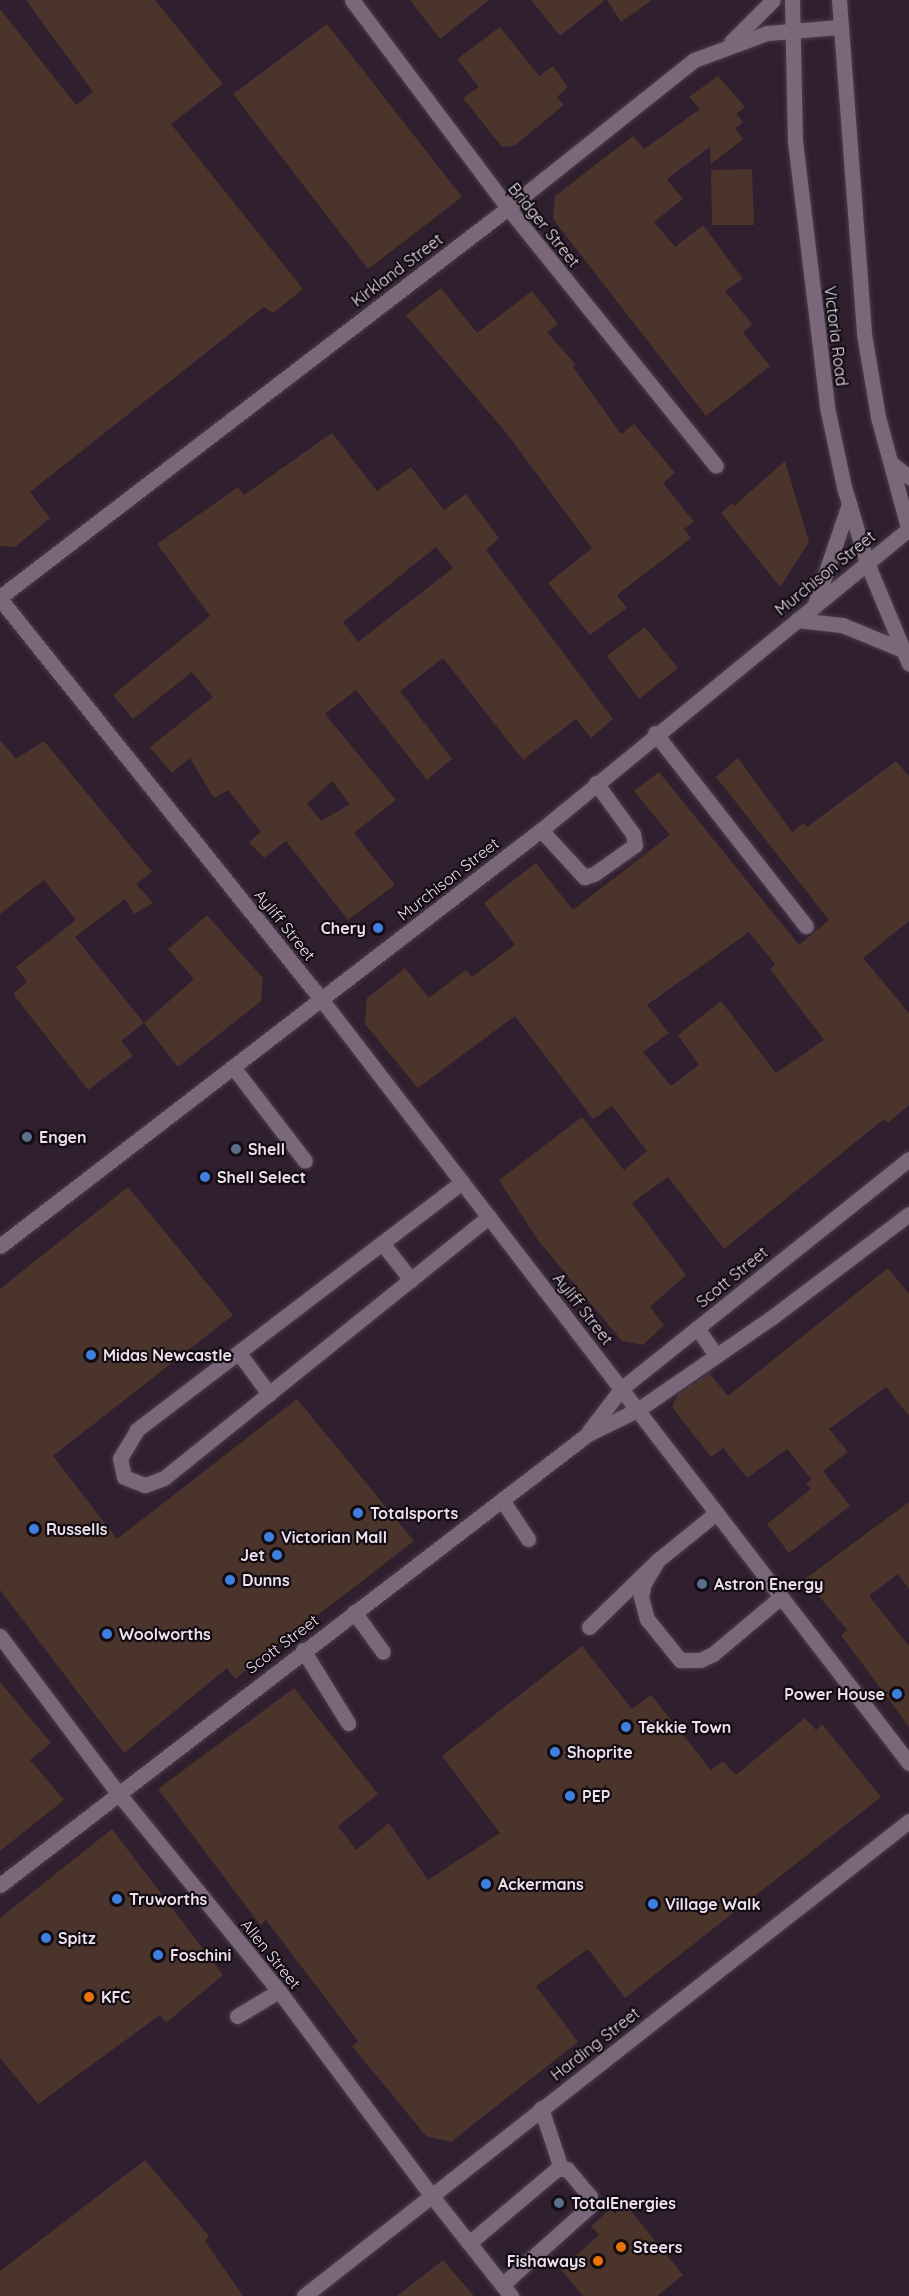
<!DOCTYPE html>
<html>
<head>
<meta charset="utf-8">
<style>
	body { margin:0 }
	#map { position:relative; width:909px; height:2296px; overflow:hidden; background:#301f2f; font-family:Quicksand,sans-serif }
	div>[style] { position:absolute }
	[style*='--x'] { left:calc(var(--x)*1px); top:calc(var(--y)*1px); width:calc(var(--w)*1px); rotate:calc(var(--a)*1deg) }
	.building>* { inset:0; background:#4b342b }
	.roads { filter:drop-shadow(0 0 2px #4a3c4a) drop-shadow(0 0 2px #4a3c4a) }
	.minor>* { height:15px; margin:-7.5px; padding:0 7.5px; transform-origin:7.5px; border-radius:7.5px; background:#7a6779 }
	.dots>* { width:16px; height:16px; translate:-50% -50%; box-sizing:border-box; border:3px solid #130c13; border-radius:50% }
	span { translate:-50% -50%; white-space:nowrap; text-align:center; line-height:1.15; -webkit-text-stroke:4.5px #130c13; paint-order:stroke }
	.street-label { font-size:16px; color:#ede1ec }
	.poi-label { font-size:16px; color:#ede1ec; font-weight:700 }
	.right { translate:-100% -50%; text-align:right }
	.left { translate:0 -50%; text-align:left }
</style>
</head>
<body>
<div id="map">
	<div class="building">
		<i style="clip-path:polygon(26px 0,155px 0,223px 84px,171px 124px,303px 289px,273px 313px,264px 307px,30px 492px,50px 518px,15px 547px,0 546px,0 9px,76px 105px,93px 92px)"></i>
		<i style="clip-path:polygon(410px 0,489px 0,440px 39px)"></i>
		<i style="clip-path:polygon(531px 0,605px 0,560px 36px)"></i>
		<i style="clip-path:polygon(607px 0,652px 0,621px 22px)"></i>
		<i style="clip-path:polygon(327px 24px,462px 197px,368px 269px,233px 94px)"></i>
		<i style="clip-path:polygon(500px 27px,539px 76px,553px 66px,568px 87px,557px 97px,564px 105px,514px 146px,502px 147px,463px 98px,479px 87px,457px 59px)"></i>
		<i style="clip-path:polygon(718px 76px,745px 107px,736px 114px,743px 122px,735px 129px,743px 139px,711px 164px,710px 147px,667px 179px,683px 199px,654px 222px,675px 247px,703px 225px,743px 279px,725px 291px,752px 324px,743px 333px,770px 366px,706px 416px,553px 219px,555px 196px,633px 136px,644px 149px,700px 109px,689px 97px)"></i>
		<i style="clip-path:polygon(752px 169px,754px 225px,712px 225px,711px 170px)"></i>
		<i style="clip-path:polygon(441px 288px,477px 333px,532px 291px,558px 324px,547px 332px,576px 365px,573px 367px,621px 434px,634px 424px,675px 473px,663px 483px,694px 522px,684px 529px,691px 538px,617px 595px,627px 608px,590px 635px,548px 583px,592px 548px,507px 434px,406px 315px)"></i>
		<i style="clip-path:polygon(evenodd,332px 433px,377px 491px,411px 467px,444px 510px,466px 494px,499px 538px,486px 550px,613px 719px,591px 738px,576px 719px,523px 760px,443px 658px,400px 691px,452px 759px,427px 780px,356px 690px,325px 714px,396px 800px,354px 833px,395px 885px,348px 920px,286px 841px,264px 858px,249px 842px,261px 832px,228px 790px,214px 798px,190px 758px,172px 773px,150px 747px,213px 697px,192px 672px,133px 719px,113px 695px,210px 616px,157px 544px,238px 487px,244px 495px,332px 433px,436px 547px,453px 568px,358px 642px,343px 622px,436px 547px,332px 433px,332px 781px,350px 804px,321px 821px,307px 804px,332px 781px)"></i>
		<i style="clip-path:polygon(785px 461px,809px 542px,780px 587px,721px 513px,732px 503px,734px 506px)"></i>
		<i style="clip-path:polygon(645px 627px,678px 668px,639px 699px,607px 656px)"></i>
		<i style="clip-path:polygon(0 740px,16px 759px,44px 741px,152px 872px,136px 884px,153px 903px,134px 914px,125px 899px,75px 937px,144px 1023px,121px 1041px,133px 1056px,88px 1090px,13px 994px,27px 982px,16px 967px,76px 920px,44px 880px,0 914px)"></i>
		<i style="clip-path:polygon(evenodd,738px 758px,792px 832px,804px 823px,807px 827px,896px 761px,909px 776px,909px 921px,863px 958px,909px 1013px,909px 1105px,888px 1123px,884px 1119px,724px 1249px,668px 1177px,632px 1203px,686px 1275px,650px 1307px,664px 1325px,643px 1345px,622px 1341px,537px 1239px,499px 1180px,582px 1117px,624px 1170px,647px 1151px,612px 1106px,593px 1119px,515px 1016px,418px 1088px,365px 1024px,367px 998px,405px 968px,429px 998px,466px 970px,472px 977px,515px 945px,484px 903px,536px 863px,573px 910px,670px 835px,634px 791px,659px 772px,799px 945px,829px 920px,716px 777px,738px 758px,749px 932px,775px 964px,770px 969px,824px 1040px,776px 1073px,721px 1001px,678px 1035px,699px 1065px,671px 1086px,643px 1052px,669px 1033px,647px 1005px,749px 932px)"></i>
		<i style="clip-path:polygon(207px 915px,263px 978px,261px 1001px,178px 1067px,144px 1023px,194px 979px,168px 949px)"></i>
		<i style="clip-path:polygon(128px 1187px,233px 1315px,53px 1456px,117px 1539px,297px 1399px,414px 1541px,235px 1679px,227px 1668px,124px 1753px,0 1590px,0 1289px)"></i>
		<i style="clip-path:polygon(888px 1268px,909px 1294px,909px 1416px,886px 1387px,829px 1429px,848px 1452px,823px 1471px,850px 1506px,789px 1553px,767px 1524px,811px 1489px,806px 1483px,812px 1480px,787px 1449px,747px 1478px,723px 1448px,711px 1457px,672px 1407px,678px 1394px,709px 1373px,728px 1396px)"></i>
		<i style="clip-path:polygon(909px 1502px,909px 1589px,898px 1574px,869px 1596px,909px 1646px,909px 1727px,841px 1635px,847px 1630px,805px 1579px)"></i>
		<i style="clip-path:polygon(582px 1646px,632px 1709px,651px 1695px,711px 1770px,723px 1761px,736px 1775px,805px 1718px,816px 1730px,822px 1724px,881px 1797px,625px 1998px,588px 1949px,536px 1986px,578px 2042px,451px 2142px,426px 2136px,352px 2046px,358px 2041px,266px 1920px,260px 1925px,158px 1789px,294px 1688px,378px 1794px,338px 1826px,356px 1850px,389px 1823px,428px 1880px,500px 1833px,442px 1756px)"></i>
		<i style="clip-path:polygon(0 1682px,51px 1743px,30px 1760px,64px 1800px,0 1851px)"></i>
		<i style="clip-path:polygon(112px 1829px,223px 1975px,166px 2023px,160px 2015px,38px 2104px,0 2058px,0 1918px)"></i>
		<i style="clip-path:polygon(145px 2160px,209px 2236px,205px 2241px,243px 2296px,0 2296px,0 2271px)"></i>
		<i style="clip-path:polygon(621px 2199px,683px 2275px,657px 2296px,583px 2296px,560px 2269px,599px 2235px,591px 2226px)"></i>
		<i style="clip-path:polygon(443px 2260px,474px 2296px,397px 2296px)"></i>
	</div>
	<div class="roads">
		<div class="minor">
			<i style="--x:352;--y:0;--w:260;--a:53.1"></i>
			<i style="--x:508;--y:208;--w:331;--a:51.1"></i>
			<i style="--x:792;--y:0;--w:141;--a:88.8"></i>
			<i style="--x:795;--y:141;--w:268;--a:83.1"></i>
			<i style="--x:827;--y:407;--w:82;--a:78"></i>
			<i style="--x:844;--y:487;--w:79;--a:73.2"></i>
			<i style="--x:867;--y:563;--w:109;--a:67.4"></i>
			<i style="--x:839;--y:0;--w:335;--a:85.7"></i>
			<i style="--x:864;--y:334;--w:84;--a:80.4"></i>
			<i style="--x:878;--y:417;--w:118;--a:74.8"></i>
			<i style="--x:731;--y:42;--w:59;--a:-45"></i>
			<i style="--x:891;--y:463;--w:23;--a:38"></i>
			<i style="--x:0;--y:597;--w:640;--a:-37.44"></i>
			<i style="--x:508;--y:208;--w:238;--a:-38.5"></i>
			<i style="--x:694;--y:60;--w:78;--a:-20.3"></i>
			<i style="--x:767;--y:33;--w:72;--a:-4.8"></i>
			<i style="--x:0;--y:599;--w:513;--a:51.25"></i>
			<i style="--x:321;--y:999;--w:964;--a:52.42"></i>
			<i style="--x:815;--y:604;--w:106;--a:-71.2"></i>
			<i style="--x:797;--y:620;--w:45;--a:6.3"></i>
			<i style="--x:842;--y:625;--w:66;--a:22.3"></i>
			<i style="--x:655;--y:733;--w:245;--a:52"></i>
			<i style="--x:541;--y:830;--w:64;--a:47.5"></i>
			<i style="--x:584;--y:877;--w:10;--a:-17"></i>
			<i style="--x:594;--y:874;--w:50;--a:-35.3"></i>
			<i style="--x:635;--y:845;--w:11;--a:-100"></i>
			<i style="--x:633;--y:834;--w:63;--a:-126"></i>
			<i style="--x:233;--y:1067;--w:118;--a:52.5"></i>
			<i style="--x:462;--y:1182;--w:409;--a:142.7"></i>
			<i style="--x:137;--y:1430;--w:33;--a:121"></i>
			<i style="--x:120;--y:1458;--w:19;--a:78"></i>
			<i style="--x:124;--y:1477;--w:22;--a:21"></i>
			<i style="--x:145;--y:1485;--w:20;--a:-20"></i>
			<i style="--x:164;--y:1478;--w:417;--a:-38.8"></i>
			<i style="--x:382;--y:1243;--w:47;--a:51.9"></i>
			<i style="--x:0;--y:1246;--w:682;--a:-37.56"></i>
			<i style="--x:541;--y:830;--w:475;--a:-39.3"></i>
			<i style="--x:697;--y:1328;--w:33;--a:55"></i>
			<i style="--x:239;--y:1353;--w:51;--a:53.8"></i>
			<i style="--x:589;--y:1431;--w:54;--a:-52.5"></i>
			<i style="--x:622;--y:1388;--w:367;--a:-38.6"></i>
			<i style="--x:502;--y:1500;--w:47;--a:56.3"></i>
			<i style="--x:658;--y:1560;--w:27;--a:121"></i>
			<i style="--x:644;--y:1583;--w:14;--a:102"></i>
			<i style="--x:641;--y:1597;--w:23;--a:75"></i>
			<i style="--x:647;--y:1619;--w:53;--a:51.2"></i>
			<i style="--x:680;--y:1660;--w:20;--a:0"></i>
			<i style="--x:700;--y:1660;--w:14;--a:-25"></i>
			<i style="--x:713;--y:1654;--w:89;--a:-40"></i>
			<i style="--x:354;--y:1612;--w:49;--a:54.1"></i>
			<i style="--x:589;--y:1627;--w:96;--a:-44.2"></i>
			<i style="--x:658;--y:1560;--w:75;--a:-39"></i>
			<i style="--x:0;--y:1636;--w:196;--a:53.1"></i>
			<i style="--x:118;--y:1793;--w:255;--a:50.9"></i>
			<i style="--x:279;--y:1991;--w:254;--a:53.3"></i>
			<i style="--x:431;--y:2195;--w:129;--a:51.6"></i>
			<i style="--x:303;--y:1650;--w:86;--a:58.3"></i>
			<i style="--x:0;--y:1885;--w:741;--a:-37.49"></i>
			<i style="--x:588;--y:1434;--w:57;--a:-26.1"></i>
			<i style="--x:639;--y:1409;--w:160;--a:-34.6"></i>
			<i style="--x:771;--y:1318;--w:173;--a:-37"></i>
			<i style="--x:237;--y:2016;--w:49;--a:-30.8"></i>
			<i style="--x:541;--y:2108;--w:63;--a:71.6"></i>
			<i style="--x:469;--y:2243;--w:115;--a:-40.1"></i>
			<i style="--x:557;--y:2169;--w:10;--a:0"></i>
			<i style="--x:567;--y:2169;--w:35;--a:50"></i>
			<i style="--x:590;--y:2196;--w:10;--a:90"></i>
			<i style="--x:590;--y:2206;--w:118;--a:138.1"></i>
			<i style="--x:304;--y:2296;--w:769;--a:-38.14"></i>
		</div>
	</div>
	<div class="dots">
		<i style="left:378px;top:928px;background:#3f7fe0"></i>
		<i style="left:27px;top:1137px;background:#5c6f8a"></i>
		<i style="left:236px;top:1149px;background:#5c6f8a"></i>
		<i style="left:205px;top:1177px;background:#3f7fe0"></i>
		<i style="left:91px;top:1355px;background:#3f7fe0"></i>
		<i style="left:358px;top:1513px;background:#3f7fe0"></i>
		<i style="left:34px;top:1529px;background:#3f7fe0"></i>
		<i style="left:269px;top:1537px;background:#3f7fe0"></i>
		<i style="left:277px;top:1555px;background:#3f7fe0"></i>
		<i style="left:230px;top:1580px;background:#3f7fe0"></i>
		<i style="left:702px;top:1584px;background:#5c6f8a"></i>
		<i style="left:107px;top:1634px;background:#3f7fe0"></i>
		<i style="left:897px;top:1694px;background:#3f7fe0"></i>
		<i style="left:626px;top:1727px;background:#3f7fe0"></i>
		<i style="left:555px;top:1752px;background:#3f7fe0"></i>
		<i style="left:570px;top:1796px;background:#3f7fe0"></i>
		<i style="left:486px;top:1884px;background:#3f7fe0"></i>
		<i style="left:117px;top:1899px;background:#3f7fe0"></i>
		<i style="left:653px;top:1904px;background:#3f7fe0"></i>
		<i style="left:46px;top:1938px;background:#3f7fe0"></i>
		<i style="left:158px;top:1955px;background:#3f7fe0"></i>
		<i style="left:89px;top:1997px;background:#e8710a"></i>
		<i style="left:559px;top:2203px;background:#5c6f8a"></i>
		<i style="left:621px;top:2247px;background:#e8710a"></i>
		<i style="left:598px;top:2261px;background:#e8710a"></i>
	</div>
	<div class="street-label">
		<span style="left:544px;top:225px;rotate:51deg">Bridger Street</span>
		<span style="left:397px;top:270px;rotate:-37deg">Kirkland Street</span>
		<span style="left:836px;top:336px;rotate:83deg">Victoria Road</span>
		<span style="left:825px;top:573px;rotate:-39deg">Murchison Street</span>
		<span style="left:448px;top:879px;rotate:-38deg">Murchison Street</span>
		<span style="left:285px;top:925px;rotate:51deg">Ayliff Street</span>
		<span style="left:732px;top:1277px;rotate:-39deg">Scott Street</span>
		<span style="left:583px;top:1309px;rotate:52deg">Ayliff Street</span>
		<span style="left:282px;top:1644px;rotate:-37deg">Scott Street</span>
		<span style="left:271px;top:1954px;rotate:51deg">Allen Street</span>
		<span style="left:595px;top:2044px;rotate:-38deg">Harding Street</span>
	</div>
	<div class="poi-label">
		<span class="right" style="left:366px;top:928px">Chery</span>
		<span class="left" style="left:39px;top:1137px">Engen</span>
		<span class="left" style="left:248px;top:1149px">Shell</span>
		<span class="left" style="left:217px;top:1177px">Shell Select</span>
		<span class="left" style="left:103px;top:1355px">Midas Newcastle</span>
		<span class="left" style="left:370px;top:1513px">Totalsports</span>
		<span class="left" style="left:46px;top:1529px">Russells</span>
		<span class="left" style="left:281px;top:1537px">Victorian Mall</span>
		<span class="right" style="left:265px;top:1555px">Jet</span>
		<span class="left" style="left:242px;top:1580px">Dunns</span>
		<span class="left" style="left:714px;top:1584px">Astron Energy</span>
		<span class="left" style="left:119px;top:1634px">Woolworths</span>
		<span class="right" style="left:885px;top:1694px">Power House</span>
		<span class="left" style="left:638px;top:1727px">Tekkie Town</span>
		<span class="left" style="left:567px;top:1752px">Shoprite</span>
		<span class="left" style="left:582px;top:1796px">PEP</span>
		<span class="left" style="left:498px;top:1884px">Ackermans</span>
		<span class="left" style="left:129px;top:1899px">Truworths</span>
		<span class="left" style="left:665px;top:1904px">Village Walk</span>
		<span class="left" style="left:58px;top:1938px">Spitz</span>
		<span class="left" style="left:170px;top:1955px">Foschini</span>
		<span class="left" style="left:101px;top:1997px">KFC</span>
		<span class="left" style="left:571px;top:2203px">TotalEnergies</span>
		<span class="left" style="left:633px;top:2247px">Steers</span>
		<span class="right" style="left:586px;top:2261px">Fishaways</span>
	</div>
</div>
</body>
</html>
